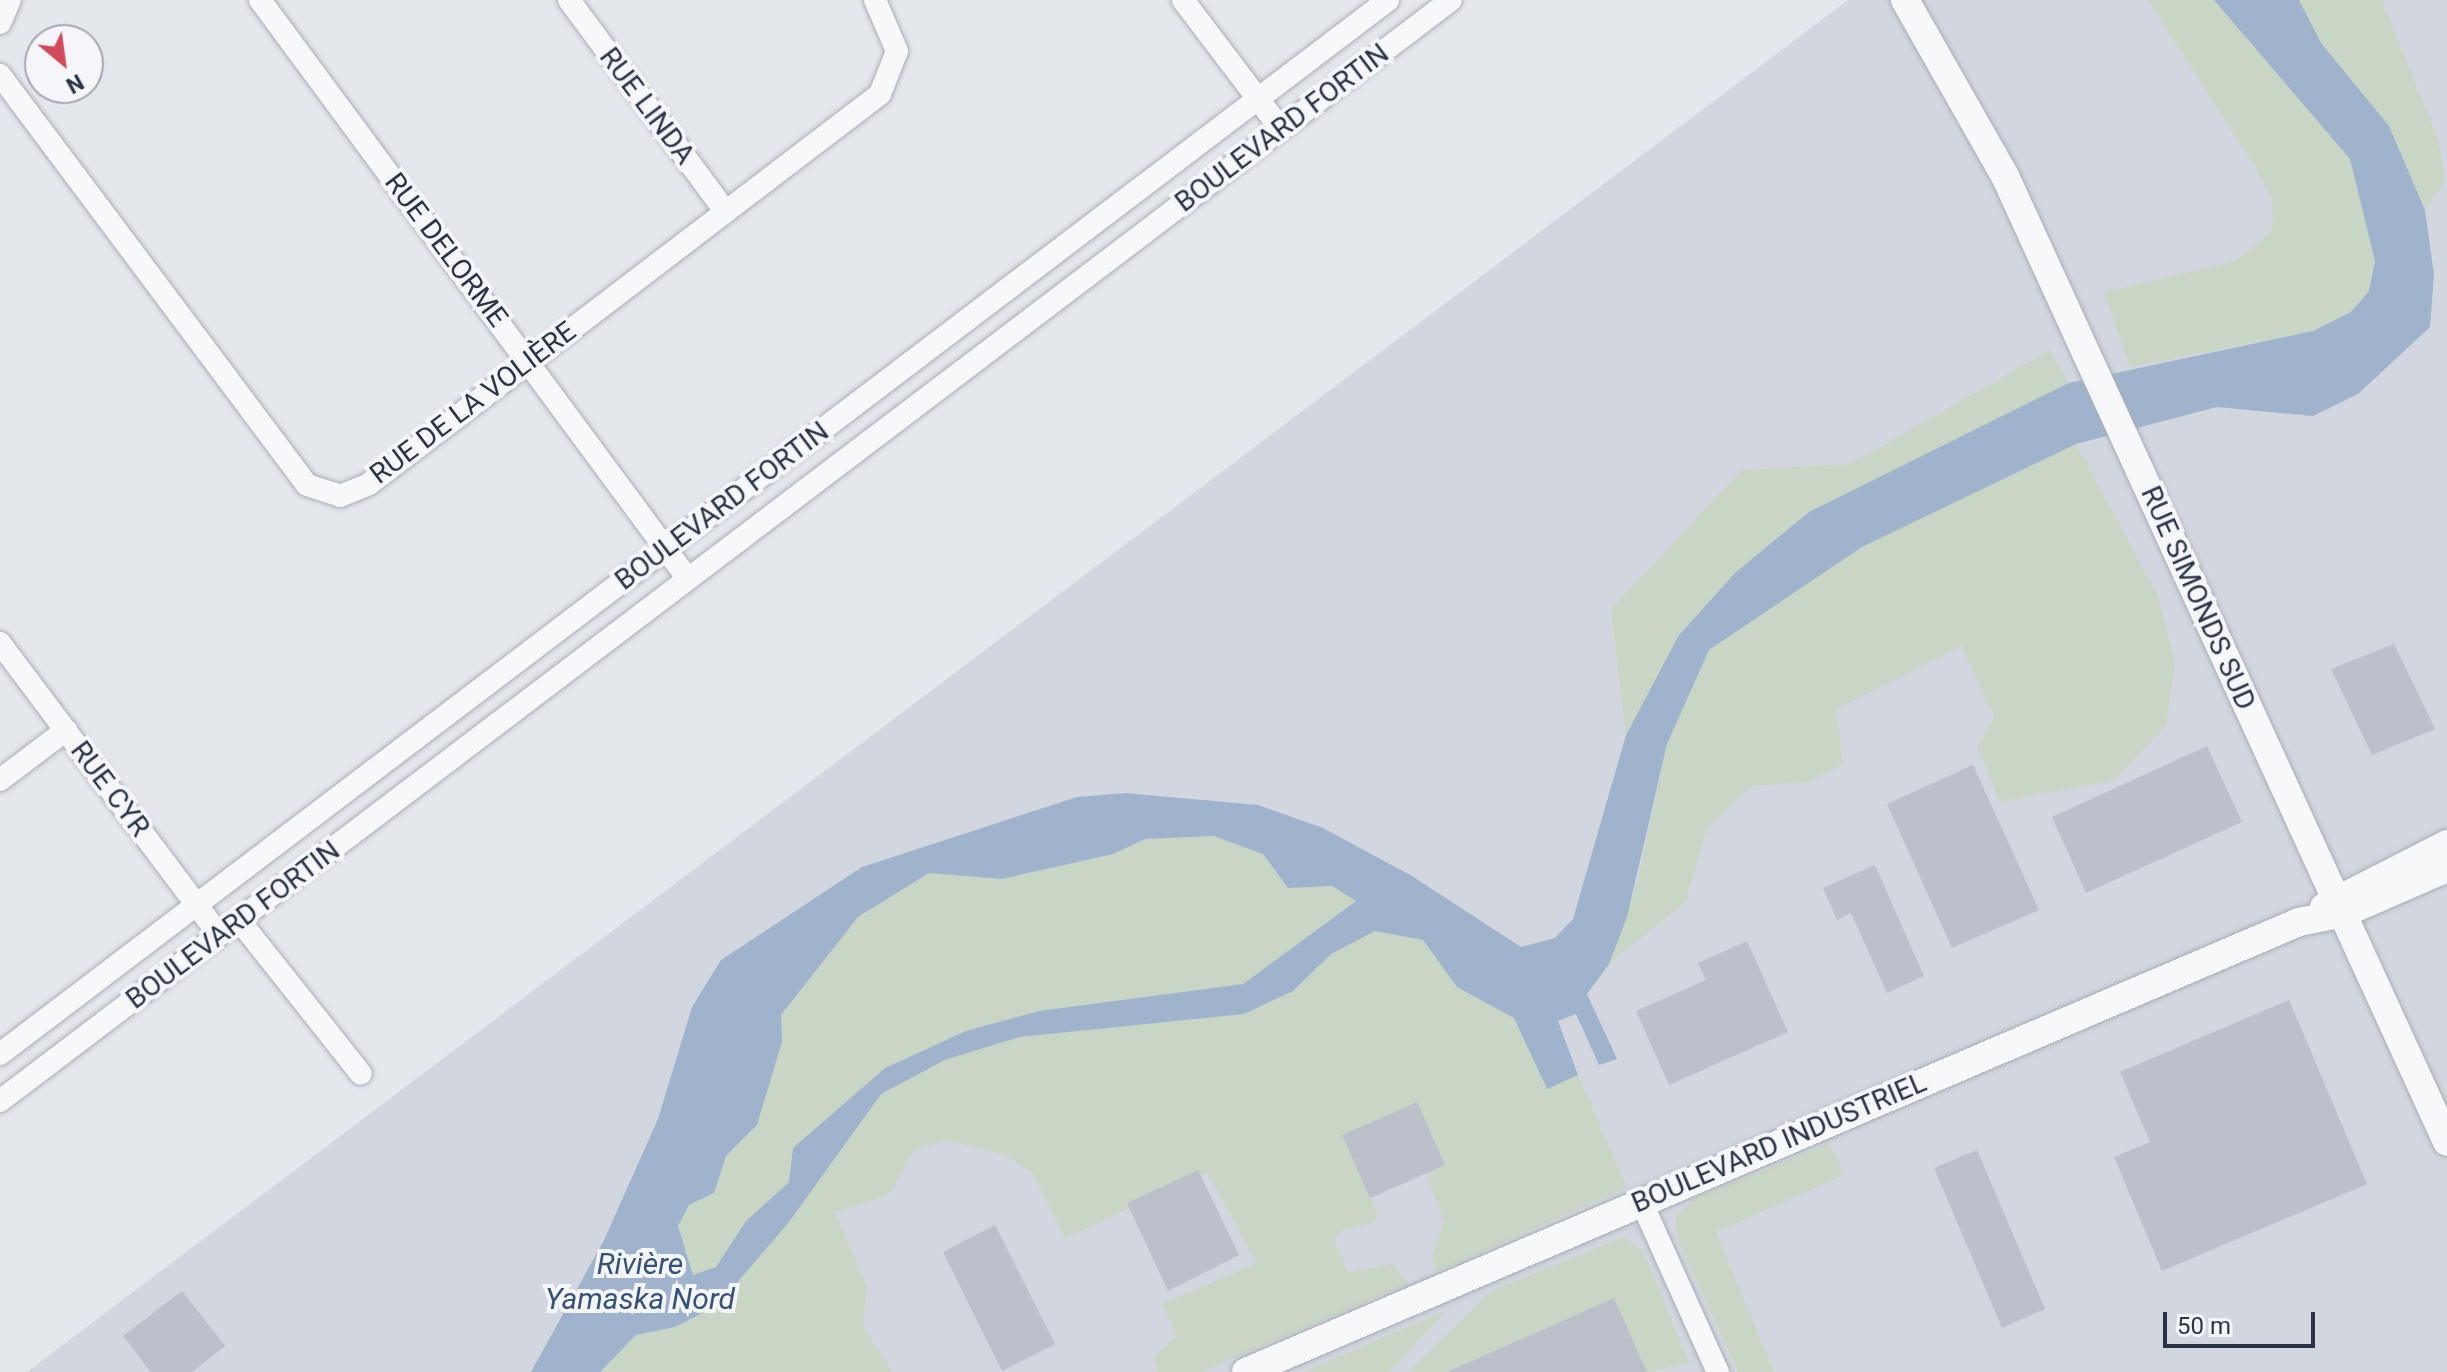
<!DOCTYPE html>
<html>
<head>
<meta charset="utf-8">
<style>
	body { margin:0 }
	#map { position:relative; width:2447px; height:1372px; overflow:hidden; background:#e4e7ec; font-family:Roboto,sans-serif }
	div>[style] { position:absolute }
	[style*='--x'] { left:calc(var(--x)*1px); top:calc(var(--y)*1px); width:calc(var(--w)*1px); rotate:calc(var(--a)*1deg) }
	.built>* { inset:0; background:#d2d6de }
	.green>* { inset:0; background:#c9d6c5 }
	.water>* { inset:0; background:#9fb4cc }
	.building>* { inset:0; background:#bbc0ca }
	.roads { filter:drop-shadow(0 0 2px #a9aeb7) drop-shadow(0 0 2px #a9aeb7) }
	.minor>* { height:22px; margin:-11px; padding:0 11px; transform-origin:11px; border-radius:11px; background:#f7f8fa }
	.tertiary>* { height:28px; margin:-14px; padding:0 14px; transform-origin:14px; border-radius:14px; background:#f7f8fa }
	span { translate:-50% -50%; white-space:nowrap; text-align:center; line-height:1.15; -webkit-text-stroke:8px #f4f6f9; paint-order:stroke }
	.street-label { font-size:28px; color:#2b3445 }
	.water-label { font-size:30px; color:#34527a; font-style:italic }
	.north { position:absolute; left:24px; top:24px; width:80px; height:80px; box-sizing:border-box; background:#f4f6f9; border:2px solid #a4a8b1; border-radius:50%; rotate:151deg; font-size:22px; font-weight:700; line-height:32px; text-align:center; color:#2b3445 }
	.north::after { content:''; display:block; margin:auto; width:28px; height:36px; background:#d1495b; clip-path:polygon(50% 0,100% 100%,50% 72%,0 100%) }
	.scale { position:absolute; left:2163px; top:1312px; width:152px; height:36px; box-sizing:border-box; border:4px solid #2b3445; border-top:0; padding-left:10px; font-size:24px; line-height:28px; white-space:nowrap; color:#2b3445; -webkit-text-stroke:6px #f4f6f9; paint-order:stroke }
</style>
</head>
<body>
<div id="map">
	<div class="built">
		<i style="clip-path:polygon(1848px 0,2447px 0,2447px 1372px,27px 1372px)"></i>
	</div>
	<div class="green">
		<i style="clip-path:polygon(2148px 0,2214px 0,2350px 159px,2375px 261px,2369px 291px,2351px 312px,2313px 331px,2130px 367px,2104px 292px,2233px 262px,2272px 232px,2273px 202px,2257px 170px)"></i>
		<i style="clip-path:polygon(2299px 0,2382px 0,2438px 139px,2445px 181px,2425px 210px,2389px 126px,2321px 43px)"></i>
		<i style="clip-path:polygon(2050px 350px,2069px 383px,1809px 512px,1736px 572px,1679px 635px,1626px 735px,1611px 609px,1742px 470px,1851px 464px)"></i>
		<i style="clip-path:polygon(2076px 444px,2158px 596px,2175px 663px,2166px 726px,2114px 780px,2000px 802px,1977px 747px,1995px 717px,1961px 646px,1836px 709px,1843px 764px,1809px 782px,1751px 786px,1707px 829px,1685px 902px,1609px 964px,1637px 885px,1667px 744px,1709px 650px,1862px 547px)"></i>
		<i style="clip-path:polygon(1213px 836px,1263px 854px,1288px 888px,1333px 886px,1357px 900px,1243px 984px,1039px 1011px,966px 1031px,885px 1068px,793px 1148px,789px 1182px,746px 1221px,716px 1267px,693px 1275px,678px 1226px,689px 1205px,714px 1193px,726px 1156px,757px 1125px,782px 1042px,781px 1015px,858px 917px,929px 873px,1002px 879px,1113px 854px,1145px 839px)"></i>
		<i style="clip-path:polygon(1375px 931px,1423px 940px,1457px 987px,1514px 1018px,1547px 1089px,1578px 1075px,1627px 1187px,1437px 1272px,1432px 1257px,1444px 1222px,1426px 1173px,1445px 1165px,1417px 1102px,1342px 1135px,1378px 1214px,1373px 1223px,1342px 1230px,1334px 1240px,1348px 1272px,1393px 1264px,1409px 1284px,1200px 1372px,1158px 1372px,1154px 1357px,1177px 1336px,1162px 1304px,1257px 1263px,1207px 1172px,1065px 1238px,1033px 1174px,1006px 1155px,946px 1140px,914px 1150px,889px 1195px,835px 1212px,867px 1286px,863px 1327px,893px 1372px,600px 1372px,636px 1335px,675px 1327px,789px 1222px,880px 1094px,945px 1060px,1020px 1037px,1244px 1014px,1293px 991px,1331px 954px)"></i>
		<i style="clip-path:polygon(1830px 1143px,1844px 1175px,1716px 1232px,1774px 1372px,1738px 1372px,1677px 1238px,1676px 1215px,1694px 1199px)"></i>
		<i style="clip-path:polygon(1624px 1237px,1643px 1251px,1689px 1363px,1647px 1372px,1614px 1298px,1447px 1372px,1409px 1372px,1491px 1291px)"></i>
		<i style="clip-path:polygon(1447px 1310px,1389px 1372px,1303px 1372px)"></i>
	</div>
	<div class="water">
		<i style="clip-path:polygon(evenodd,2214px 0,2299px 0,2321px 43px,2389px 126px,2425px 210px,2434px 275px,2430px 327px,2358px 394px,2313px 416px,2217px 407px,2076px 444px,1862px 547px,1709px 650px,1667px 744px,1627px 917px,1609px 964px,1587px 994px,1617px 1059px,1599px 1065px,1576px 1014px,1558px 1021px,1578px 1075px,1547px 1089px,1514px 1018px,1457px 987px,1423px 940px,1375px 931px,1331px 954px,1293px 991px,1244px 1014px,1020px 1037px,945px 1060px,881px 1094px,789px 1222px,718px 1305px,675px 1327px,636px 1335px,600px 1372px,531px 1372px,604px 1240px,658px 1119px,692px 1007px,721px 960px,862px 867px,1077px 797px,1125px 793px,1258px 805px,1323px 828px,1412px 876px,1521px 947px,1555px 938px,1573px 919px,1626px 735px,1679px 635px,1736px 572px,1809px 512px,2069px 383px,2313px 331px,2351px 312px,2369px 291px,2375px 261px,2350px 159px,2214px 0,1213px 836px,1263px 854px,1288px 888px,1332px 886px,1356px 901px,1243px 984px,1039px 1011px,966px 1031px,885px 1068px,793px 1148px,789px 1182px,746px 1221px,716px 1267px,693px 1275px,678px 1226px,689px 1205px,714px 1193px,726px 1156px,757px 1125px,782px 1042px,781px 1015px,858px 917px,929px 873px,1002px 879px,1113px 854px,1145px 839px,1213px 836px)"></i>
	</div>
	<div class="building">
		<i style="clip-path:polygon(2394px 644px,2435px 729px,2372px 755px,2331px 669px)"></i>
		<i style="clip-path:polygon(2207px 746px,2242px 822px,2086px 893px,2052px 817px)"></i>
		<i style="clip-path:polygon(1973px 765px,2039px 910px,1952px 948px,1887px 804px)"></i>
		<i style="clip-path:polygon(1875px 865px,1924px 976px,1887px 993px,1851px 913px,1837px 920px,1823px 888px)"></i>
		<i style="clip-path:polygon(1747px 941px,1788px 1032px,1669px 1085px,1636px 1011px,1706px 980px,1698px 963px)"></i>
		<i style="clip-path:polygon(2289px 1000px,2367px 1184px,2162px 1271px,2114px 1157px,2150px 1142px,2120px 1072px)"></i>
		<i style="clip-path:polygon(1417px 1102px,1445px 1165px,1370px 1198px,1342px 1135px)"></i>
		<i style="clip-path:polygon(1977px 1150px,2045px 1309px,2002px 1328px,1934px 1168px)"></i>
		<i style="clip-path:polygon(1198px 1170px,1239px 1255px,1168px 1291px,1127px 1203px)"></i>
		<i style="clip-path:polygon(995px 1225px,1055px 1344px,1002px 1371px,943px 1252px)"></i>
		<i style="clip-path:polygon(182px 1291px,225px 1346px,192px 1372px,151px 1372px,123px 1336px)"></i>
		<i style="clip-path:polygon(1614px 1298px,1647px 1372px,1447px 1372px)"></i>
	</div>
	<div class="roads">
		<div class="minor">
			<i style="--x:260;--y:0;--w:720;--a:53.53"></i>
			<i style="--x:569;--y:0;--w:262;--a:53.5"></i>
			<i style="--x:1183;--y:0;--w:162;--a:52.8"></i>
			<i style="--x:0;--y:23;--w:25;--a:-67"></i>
			<i style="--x:0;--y:75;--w:512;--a:53.17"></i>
			<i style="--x:307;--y:485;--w:35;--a:18"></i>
			<i style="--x:340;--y:496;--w:31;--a:-22"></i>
			<i style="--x:369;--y:484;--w:643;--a:-37.35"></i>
			<i style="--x:880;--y:94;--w:46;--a:-68.4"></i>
			<i style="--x:897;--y:51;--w:56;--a:-113.3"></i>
			<i style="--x:0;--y:643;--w:365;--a:53.1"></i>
			<i style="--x:0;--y:780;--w:83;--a:-37.1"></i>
			<i style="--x:239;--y:920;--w:196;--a:51.6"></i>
			<i style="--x:0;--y:1054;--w:1743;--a:-37.21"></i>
			<i style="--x:0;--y:1101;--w:1821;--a:-37.19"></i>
			<i style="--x:1641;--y:1201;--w:188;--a:65.8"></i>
		</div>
		<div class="tertiary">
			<i style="--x:1905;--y:0;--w:202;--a:60.4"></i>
			<i style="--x:2005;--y:176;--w:1062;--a:65.41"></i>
			<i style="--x:2324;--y:907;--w:138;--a:-27.1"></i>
			<i style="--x:1246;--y:1372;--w:1145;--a:-23.14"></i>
			<i style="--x:2299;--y:922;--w:46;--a:-11.3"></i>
			<i style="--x:2344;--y:913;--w:112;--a:-23.6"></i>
		</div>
	</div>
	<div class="street-label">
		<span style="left:647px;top:106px;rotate:53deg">RUE LINDA</span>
		<span style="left:1282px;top:128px;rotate:-37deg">BOULEVARD FORTIN</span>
		<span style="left:446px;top:250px;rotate:53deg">RUE DELORME</span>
		<span style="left:473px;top:403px;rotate:-37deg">RUE DE LA VOLIÈRE</span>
		<span style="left:722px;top:506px;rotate:-37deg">BOULEVARD FORTIN</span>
		<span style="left:2198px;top:598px;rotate:66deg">RUE SIMONDS SUD</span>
		<span style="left:110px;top:789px;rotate:53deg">RUE CYR</span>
		<span style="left:233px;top:925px;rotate:-37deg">BOULEVARD FORTIN</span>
		<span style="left:1779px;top:1143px;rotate:-23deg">BOULEVARD INDUSTRIEL</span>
	</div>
	<div class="water-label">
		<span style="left:640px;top:1281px">Rivière<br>Yamaska Nord</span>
	</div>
	<div class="north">N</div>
	<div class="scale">50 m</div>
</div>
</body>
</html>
